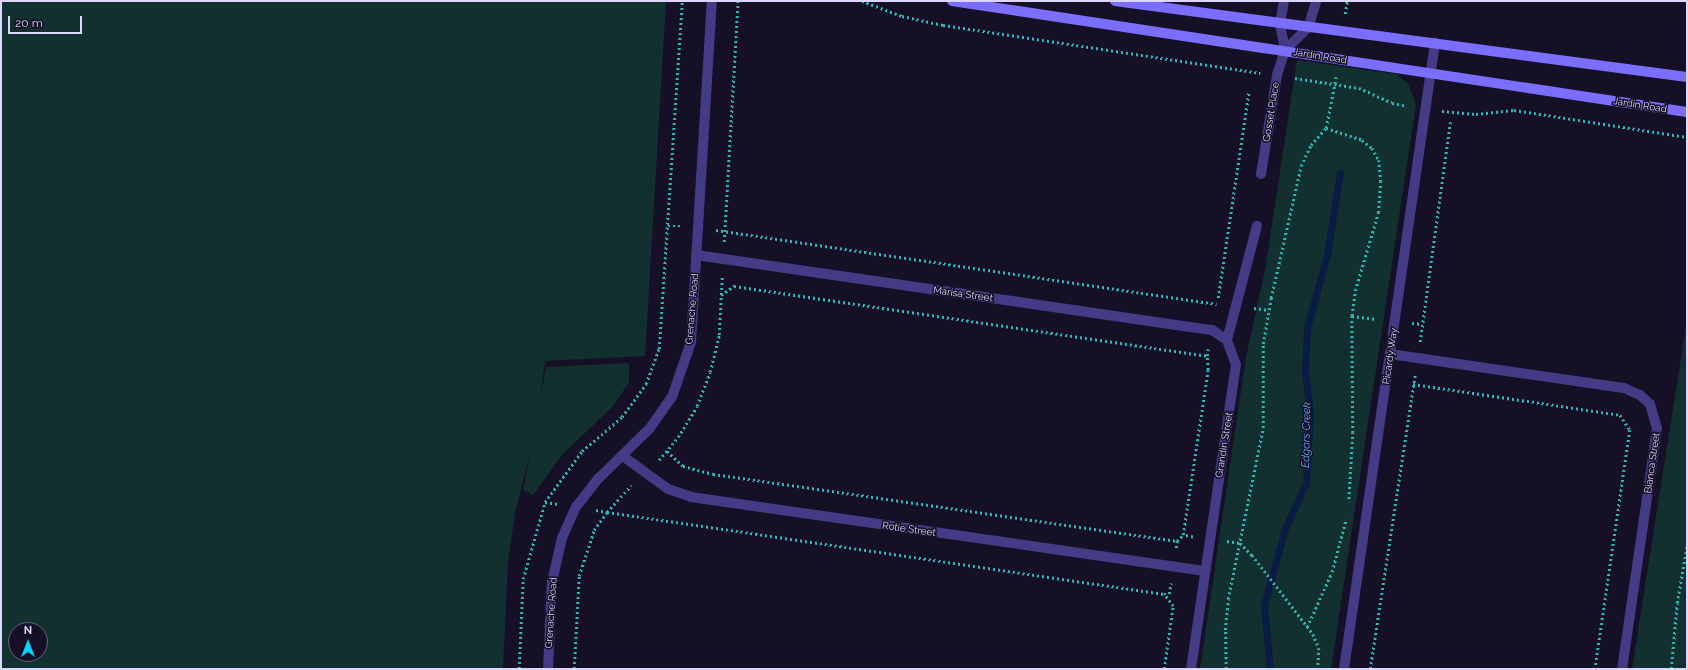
<!DOCTYPE html>
<html>
<head>
<meta charset="utf-8">
<style>
	body { margin:0 }
	#map { position:relative; width:1688px; height:670px; overflow:hidden; background:#151026; font-family:Raleway,sans-serif }
	div>[style] { position:absolute }
	[style*='--x'] { left:calc(var(--x)*1px); top:calc(var(--y)*1px); width:calc(var(--w)*1px); rotate:calc(var(--a)*1deg) }
	.green>* { inset:0; background:#133030 }
	.stream>* { height:7px; margin:-3.5px; padding:0 3.5px; transform-origin:3.5px; border-radius:3.5px; background:#0b1c44 }
	.path>* { height:2.5px; margin-top:-1.25px; transform-origin:0; background:repeating-linear-gradient(90deg,#31b7b7 0 2px,transparent 0 5px) }
	.lane>* { height:10px; margin:-5px; padding:0 5px; transform-origin:5px; border-radius:5px; background:#433b85 }
	.street>* { height:10px; margin:-5px; padding:0 5px; transform-origin:5px; border-radius:5px; background:#433b85 }
	.secondary>* { height:10px; margin:-5px; padding:0 5px; transform-origin:5px; border-radius:5px; background:#7b6efd }
	span { translate:-50% -50%; white-space:nowrap; text-align:center; line-height:1.15; -webkit-text-stroke:3px #151026; paint-order:stroke }
	.street-label { font-size:10px; color:#ddd6ff }
	.water-label { font-size:11px; color:#65adfd; font-style:italic }
	.frame { position:absolute; inset:0; border:2px solid #ddd6ff; pointer-events:none }
	.north { position:absolute; left:8px; top:622px; width:40px; height:40px; box-sizing:border-box; background:#151026; border:1px solid #655f7d; border-radius:50%; rotate:0deg; font-size:11px; font-weight:700; line-height:16px; text-align:center; color:#ddd6ff }
	.north::after { content:''; display:block; margin:auto; width:14px; height:18px; background:#04d3fc; clip-path:polygon(50% 0,100% 100%,50% 72%,0 100%) }
	.scale { position:absolute; left:8px; top:16px; width:74px; height:18px; box-sizing:border-box; border:2px solid #ddd6ff; border-top:0; padding-left:5px; font-size:12px; line-height:14px; white-space:nowrap; color:#ddd6ff; -webkit-text-stroke:3px #151026; paint-order:stroke }
</style>
</head>
<body>
<div id="map">
	<div class="green">
		<i style="clip-path:polygon(evenodd,1px 1px,666px 1px,645px 356px,545px 361px,537px 424px,515px 513px,508px 562px,503px 669px,1px 669px,1px 1px,16px 630px,40px 630px,40px 654px,16px 654px,16px 630px)"></i>
		<i style="clip-path:polygon(1297px 60px,1396px 74px,1408px 84px,1416px 104px,1331px 669px,1200px 669px,1246px 357px,1265px 270px)"></i>
		<i style="clip-path:polygon(1687px 320px,1687px 669px,1632px 669px)"></i>
		<i style="clip-path:polygon(629px 363px,629px 382px,614px 405px,562px 455px,533px 495px,523px 490px,546px 367px)"></i>
	</div>
	<div class="stream">
		<i style="--x:1270;--y:669;--w:64;--a:-95.4"></i>
		<i style="--x:1264;--y:605;--w:80;--a:-74.7"></i>
		<i style="--x:1285;--y:528;--w:50;--a:-65"></i>
		<i style="--x:1306;--y:483;--w:70;--a:-86.7"></i>
		<i style="--x:1310;--y:413;--w:40;--a:-97.1"></i>
		<i style="--x:1305;--y:373;--w:45;--a:-87.5"></i>
		<i style="--x:1307;--y:328;--w:76;--a:-74.7"></i>
		<i style="--x:1327;--y:255;--w:83;--a:-81"></i>
	</div>
	<div class="path">
		<i style="--x:862;--y:1;--w:43;--a:20.6"></i>
		<i style="--x:902;--y:16;--w:42;--a:12.4"></i>
		<i style="--x:943;--y:25;--w:321;--a:8.6"></i>
		<i style="--x:1345;--y:14;--w:13;--a:-81"></i>
		<i style="--x:1295;--y:78;--w:65;--a:8.9"></i>
		<i style="--x:1359;--y:88;--w:36;--a:24"></i>
		<i style="--x:1392;--y:103;--w:15;--a:11"></i>
		<i style="--x:1442;--y:111;--w:34;--a:5"></i>
		<i style="--x:1476;--y:114;--w:38;--a:-6"></i>
		<i style="--x:1514;--y:110;--w:175;--a:8.9"></i>
		<i style="--x:1326;--y:128;--w:38;--a:18"></i>
		<i style="--x:1362;--y:140;--w:13;--a:39"></i>
		<i style="--x:1372;--y:148;--w:14;--a:60"></i>
		<i style="--x:1379;--y:160;--w:21;--a:85"></i>
		<i style="--x:1381;--y:181;--w:31;--a:94"></i>
		<i style="--x:1379;--y:212;--w:80;--a:106.6"></i>
		<i style="--x:1356;--y:289;--w:27;--a:98"></i>
		<i style="--x:1352;--y:316;--w:116;--a:89.5"></i>
		<i style="--x:1353;--y:432;--w:70;--a:93.3"></i>
		<i style="--x:668;--y:226;--w:13;--a:0"></i>
		<i style="--x:716;--y:230;--w:506;--a:8.4"></i>
		<i style="--x:724;--y:242;--w:241;--a:-86.7"></i>
		<i style="--x:721;--y:295;--w:16;--a:-35"></i>
		<i style="--x:734;--y:286;--w:478;--a:8.4"></i>
		<i style="--x:1207;--y:356;--w:7;--a:-82"></i>
		<i style="--x:1218;--y:298;--w:209;--a:-81.5"></i>
		<i style="--x:1254;--y:308;--w:15;--a:8"></i>
		<i style="--x:1352;--y:316;--w:25;--a:7"></i>
		<i style="--x:1412;--y:323;--w:10;--a:6"></i>
		<i style="--x:1420;--y:342;--w:222;--a:-82.2"></i>
		<i style="--x:1413;--y:384;--w:209;--a:8.5"></i>
		<i style="--x:1620;--y:415;--w:18;--a:56"></i>
		<i style="--x:1630;--y:430;--w:242;--a:98.3"></i>
		<i style="--x:667;--y:451;--w:22;--a:43"></i>
		<i style="--x:683;--y:466;--w:31;--a:15"></i>
		<i style="--x:713;--y:474;--w:469;--a:8.2"></i>
		<i style="--x:1177;--y:541;--w:8;--a:-45"></i>
		<i style="--x:659;--y:460;--w:30;--a:-50"></i>
		<i style="--x:678;--y:437;--w:36;--a:-58"></i>
		<i style="--x:697;--y:406;--w:36;--a:-69"></i>
		<i style="--x:710;--y:372;--w:38;--a:-76"></i>
		<i style="--x:719;--y:335;--w:58;--a:-87"></i>
		<i style="--x:545;--y:502;--w:13;--a:9"></i>
		<i style="--x:596;--y:510;--w:11;--a:10"></i>
		<i style="--x:607;--y:512;--w:36;--a:-48"></i>
		<i style="--x:1193;--y:537;--w:10;--a:-169"></i>
		<i style="--x:1183;--y:535;--w:167;--a:-81.4"></i>
		<i style="--x:1208;--y:370;--w:14;--a:-94"></i>
		<i style="--x:1227;--y:541;--w:13;--a:9"></i>
		<i style="--x:1240;--y:543;--w:17;--a:45"></i>
		<i style="--x:1252;--y:555;--w:100;--a:52.3"></i>
		<i style="--x:1313;--y:634;--w:15;--a:67"></i>
		<i style="--x:1319;--y:648;--w:21;--a:93"></i>
		<i style="--x:1176;--y:548;--w:7;--a:-82"></i>
		<i style="--x:1307;--y:627;--w:60;--a:-65.6"></i>
		<i style="--x:1332;--y:572;--w:55;--a:-75.2"></i>
		<i style="--x:519;--y:669;--w:90;--a:-87.5"></i>
		<i style="--x:523;--y:579;--w:80;--a:-74.1"></i>
		<i style="--x:545;--y:502;--w:63;--a:-54"></i>
		<i style="--x:582;--y:451;--w:52;--a:-40.4"></i>
		<i style="--x:622;--y:417;--w:41;--a:-54"></i>
		<i style="--x:646;--y:384;--w:37;--a:-70"></i>
		<i style="--x:659;--y:349;--w:349;--a:-86.2"></i>
		<i style="--x:574;--y:669;--w:93;--a:-86.9"></i>
		<i style="--x:579;--y:576;--w:48;--a:-71.9"></i>
		<i style="--x:594;--y:530;--w:22;--a:-54"></i>
		<i style="--x:607;--y:512;--w:563;--a:8.37"></i>
		<i style="--x:1164;--y:594;--w:5;--a:0"></i>
		<i style="--x:1169;--y:594;--w:11;--a:-80"></i>
		<i style="--x:1164;--y:669;--w:64;--a:-81.9"></i>
		<i style="--x:1173;--y:606;--w:15;--a:-127"></i>
		<i style="--x:1226;--y:669;--w:39;--a:-91"></i>
		<i style="--x:1225;--y:630;--w:31;--a:-84"></i>
		<i style="--x:1228;--y:599;--w:175;--a:-78.4"></i>
		<i style="--x:1263;--y:428;--w:84;--a:-90"></i>
		<i style="--x:1263;--y:344;--w:47;--a:-80.1"></i>
		<i style="--x:1271;--y:298;--w:135;--a:-77.2"></i>
		<i style="--x:1301;--y:166;--w:23;--a:-65"></i>
		<i style="--x:1311;--y:145;--w:23;--a:-49"></i>
		<i style="--x:1326;--y:128;--w:52;--a:-78.9"></i>
		<i style="--x:1370;--y:669;--w:298;--a:-81.3"></i>
		<i style="--x:1671;--y:669;--w:66;--a:-84.8"></i>
		<i style="--x:1677;--y:603;--w:59;--a:-80.2"></i>
	</div>
	<div class="lane">
		<i style="--x:1261;--y:174;--w:100;--a:-80.8"></i>
		<i style="--x:1277;--y:75;--w:26;--a:-72"></i>
	</div>
	<div class="street">
		<i style="--x:1284;--y:1;--w:23;--a:100"></i>
		<i style="--x:1280;--y:24;--w:26;--a:79"></i>
		<i style="--x:1285;--y:50;--w:32;--a:-44"></i>
		<i style="--x:1308;--y:28;--w:28;--a:-73"></i>
		<i style="--x:696;--y:255;--w:506;--a:8.29"></i>
		<i style="--x:1197;--y:328;--w:15;--a:8"></i>
		<i style="--x:1212;--y:330;--w:18;--a:34"></i>
		<i style="--x:1390;--y:354;--w:236;--a:8.3"></i>
		<i style="--x:1624;--y:388;--w:17;--a:24"></i>
		<i style="--x:1640;--y:395;--w:13;--a:42"></i>
		<i style="--x:1650;--y:404;--w:25;--a:74"></i>
		<i style="--x:1657;--y:428;--w:15;--a:98"></i>
		<i style="--x:1655;--y:443;--w:228;--a:98.3"></i>
		<i style="--x:624;--y:457;--w:54;--a:36"></i>
		<i style="--x:668;--y:489;--w:24;--a:19"></i>
		<i style="--x:691;--y:497;--w:519;--a:8.19"></i>
		<i style="--x:548;--y:669;--w:87;--a:-87.4"></i>
		<i style="--x:552;--y:582;--w:45;--a:-77.2"></i>
		<i style="--x:562;--y:538;--w:34;--a:-66"></i>
		<i style="--x:576;--y:507;--w:37;--a:-52"></i>
		<i style="--x:599;--y:478;--w:71;--a:-44.4"></i>
		<i style="--x:650;--y:428;--w:38;--a:-55"></i>
		<i style="--x:672;--y:397;--w:58;--a:-70.9"></i>
		<i style="--x:691;--y:342;--w:342;--a:-86.5"></i>
		<i style="--x:1191;--y:669;--w:307;--a:-81.6"></i>
		<i style="--x:1236;--y:365;--w:27;--a:-110"></i>
		<i style="--x:1227;--y:340;--w:118;--a:-75.3"></i>
		<i style="--x:1344;--y:669;--w:633;--a:-81.73"></i>
	</div>
	<div class="secondary">
		<i style="--x:952;--y:1;--w:743;--a:8.59"></i>
		<i style="--x:1115;--y:1;--w:577;--a:7.57"></i>
	</div>
	<div class="street-label">
		<span style="left:1320px;top:56px;rotate:9deg">Jardin Road</span>
		<span style="left:1640px;top:105px;rotate:9deg">Jardin Road</span>
		<span style="left:1271px;top:112px;rotate:-81deg">Gosset Place</span>
		<span style="left:963px;top:294px;rotate:8deg">Marisa Street</span>
		<span style="left:692px;top:309px;rotate:-85deg">Grenache Road</span>
		<span style="left:1390px;top:356px;rotate:-82deg">Picardy Way</span>
		<span style="left:1224px;top:445px;rotate:-81deg">Grandin Street</span>
		<span style="left:1652px;top:463px;rotate:-82deg">Bianca Street</span>
		<span style="left:909px;top:529px;rotate:8deg">Rotie Street</span>
		<span style="left:551px;top:613px;rotate:-86deg">Grenache Road</span>
	</div>
	<div class="water-label">
		<span style="left:1307px;top:435px;rotate:-89deg">Edgars Creek</span>
	</div>
	<div class="frame"></div>
	<div class="north">N</div>
	<div class="scale">20 m</div>
</div>
</body>
</html>
